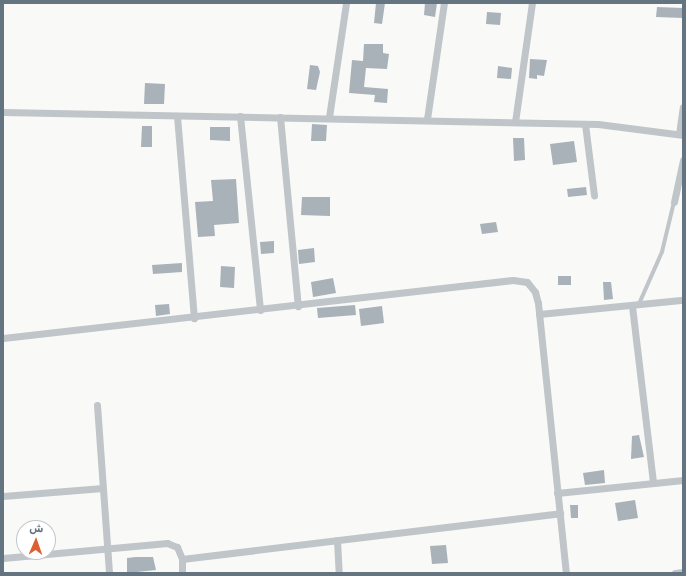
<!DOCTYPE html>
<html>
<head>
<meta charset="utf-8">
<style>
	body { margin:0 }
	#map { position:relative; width:686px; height:576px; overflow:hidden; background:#f9f9f7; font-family:Rubik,"Noto Naskh Arabic",sans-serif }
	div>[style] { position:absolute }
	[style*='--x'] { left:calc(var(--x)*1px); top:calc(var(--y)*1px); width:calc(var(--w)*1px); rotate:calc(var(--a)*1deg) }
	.building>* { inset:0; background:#a9b2b8 }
	.service>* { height:3.5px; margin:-1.75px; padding:0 1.75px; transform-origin:1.75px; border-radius:1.75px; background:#c0c5c9 }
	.minor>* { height:7px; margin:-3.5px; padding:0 3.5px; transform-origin:3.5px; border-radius:3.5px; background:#c0c5c9 }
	span { translate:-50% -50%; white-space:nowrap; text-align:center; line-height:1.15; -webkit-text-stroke:4px #fff; paint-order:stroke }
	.frame { position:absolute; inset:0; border:4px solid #657481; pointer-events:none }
	.north { position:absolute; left:16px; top:520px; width:40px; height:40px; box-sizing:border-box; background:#fff; border:1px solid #c1c7cd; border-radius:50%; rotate:2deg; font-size:11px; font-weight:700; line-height:16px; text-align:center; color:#657481 }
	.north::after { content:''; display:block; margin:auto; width:14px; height:18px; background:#de5e32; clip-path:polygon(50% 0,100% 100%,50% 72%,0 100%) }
</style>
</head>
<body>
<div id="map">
	<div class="building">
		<i style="clip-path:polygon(376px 3px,385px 3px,382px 24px,374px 23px)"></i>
		<i style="clip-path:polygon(425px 3px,437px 3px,435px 17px,424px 15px)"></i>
		<i style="clip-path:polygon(657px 7px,683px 8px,683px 18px,656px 17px)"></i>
		<i style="clip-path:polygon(487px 12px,501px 13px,500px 25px,486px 24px)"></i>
		<i style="clip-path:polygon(364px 44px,383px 44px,383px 53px,389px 54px,387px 69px,366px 68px,364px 87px,388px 89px,387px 103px,374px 102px,375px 95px,349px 93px,352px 60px,363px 61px)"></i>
		<i style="clip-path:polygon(530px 59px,547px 60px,544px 76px,537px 75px,537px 79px,529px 78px)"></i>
		<i style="clip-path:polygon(310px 65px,318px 66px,320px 72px,316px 90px,307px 89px)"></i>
		<i style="clip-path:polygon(498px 66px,512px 68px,511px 79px,497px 78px)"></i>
		<i style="clip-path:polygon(145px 83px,165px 84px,164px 104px,144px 104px)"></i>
		<i style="clip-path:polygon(312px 124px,327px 125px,326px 141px,311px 141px)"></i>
		<i style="clip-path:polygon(142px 126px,152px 126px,152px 147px,141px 147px)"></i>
		<i style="clip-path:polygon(210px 127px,230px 127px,230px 141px,210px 140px)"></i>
		<i style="clip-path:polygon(513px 138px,524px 138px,525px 160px,514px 161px)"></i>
		<i style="clip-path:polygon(574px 141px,577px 162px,553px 165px,550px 144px)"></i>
		<i style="clip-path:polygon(236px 179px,239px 223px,214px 225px,215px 236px,198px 237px,195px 202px,213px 201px,211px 180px)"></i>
		<i style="clip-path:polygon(586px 187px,587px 195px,568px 197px,567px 189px)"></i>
		<i style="clip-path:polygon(302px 197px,330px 197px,330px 216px,301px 215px)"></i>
		<i style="clip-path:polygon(496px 222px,498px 232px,482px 234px,480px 224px)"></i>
		<i style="clip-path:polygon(274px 241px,274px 253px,261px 254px,260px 242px)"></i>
		<i style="clip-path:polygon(314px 248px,315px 262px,299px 264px,298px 250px)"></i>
		<i style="clip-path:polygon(182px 263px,182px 272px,153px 274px,152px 265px)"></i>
		<i style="clip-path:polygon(221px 266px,235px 267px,234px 288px,220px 287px)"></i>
		<i style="clip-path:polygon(558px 276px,571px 276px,571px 285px,558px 285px)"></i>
		<i style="clip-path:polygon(333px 278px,336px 293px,313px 297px,311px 282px)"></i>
		<i style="clip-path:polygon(603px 282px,611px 282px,613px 299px,604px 300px)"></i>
		<i style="clip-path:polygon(169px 304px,170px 314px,156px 316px,155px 305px)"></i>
		<i style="clip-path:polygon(355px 305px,356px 315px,318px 318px,317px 308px)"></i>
		<i style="clip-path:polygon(382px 306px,384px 323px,361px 326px,359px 309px)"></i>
		<i style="clip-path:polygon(639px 435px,644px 457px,631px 459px,632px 436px)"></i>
		<i style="clip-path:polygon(604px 470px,605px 483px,585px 485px,583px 473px)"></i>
		<i style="clip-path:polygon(635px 500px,638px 518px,618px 521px,615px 503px)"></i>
		<i style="clip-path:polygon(570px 505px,578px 505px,578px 518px,571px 518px)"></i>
		<i style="clip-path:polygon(446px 545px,448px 563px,432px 564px,430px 546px)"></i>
		<i style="clip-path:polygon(136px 557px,153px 557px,156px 570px,127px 573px,127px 558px)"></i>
	</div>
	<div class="service">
		<i style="--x:639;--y:304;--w:57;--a:-66.1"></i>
		<i style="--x:662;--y:252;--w:51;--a:-76.5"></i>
	</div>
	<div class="minor">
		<i style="--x:3;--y:112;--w:595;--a:1.16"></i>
		<i style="--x:598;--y:124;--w:86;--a:7.4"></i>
		<i style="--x:177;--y:116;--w:203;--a:85.2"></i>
		<i style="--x:240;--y:116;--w:195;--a:84.1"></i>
		<i style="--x:280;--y:117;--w:190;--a:84.6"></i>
		<i style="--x:329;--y:117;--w:115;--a:-81.5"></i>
		<i style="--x:427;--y:119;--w:117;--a:-81.7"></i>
		<i style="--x:515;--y:122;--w:120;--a:-81.9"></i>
		<i style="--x:585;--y:124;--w:72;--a:82.8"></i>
		<i style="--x:679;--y:134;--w:27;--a:-82"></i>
		<i style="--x:674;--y:202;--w:43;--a:-77.9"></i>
		<i style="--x:632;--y:306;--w:178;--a:83.2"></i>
		<i style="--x:539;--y:314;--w:145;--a:-5.6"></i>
		<i style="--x:3;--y:338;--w:513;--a:-6.49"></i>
		<i style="--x:513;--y:280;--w:14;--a:8"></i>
		<i style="--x:527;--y:282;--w:13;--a:51"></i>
		<i style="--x:535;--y:292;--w:11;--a:75"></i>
		<i style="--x:538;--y:303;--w:271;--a:84.1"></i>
		<i style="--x:97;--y:405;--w:168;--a:85.9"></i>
		<i style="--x:557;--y:493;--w:127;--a:-5.9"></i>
		<i style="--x:3;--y:496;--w:100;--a:-4.6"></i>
		<i style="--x:337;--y:540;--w:33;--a:87"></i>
		<i style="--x:3;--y:558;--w:165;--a:-5.2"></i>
		<i style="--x:167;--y:543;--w:11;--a:22"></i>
		<i style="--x:177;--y:547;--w:13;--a:67"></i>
		<i style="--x:182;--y:573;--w:14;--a:-90"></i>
		<i style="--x:182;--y:559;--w:381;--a:-6.9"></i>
		<i style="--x:675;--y:573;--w:8;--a:-7"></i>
	</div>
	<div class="frame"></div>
	<div class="north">ش</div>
</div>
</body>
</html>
